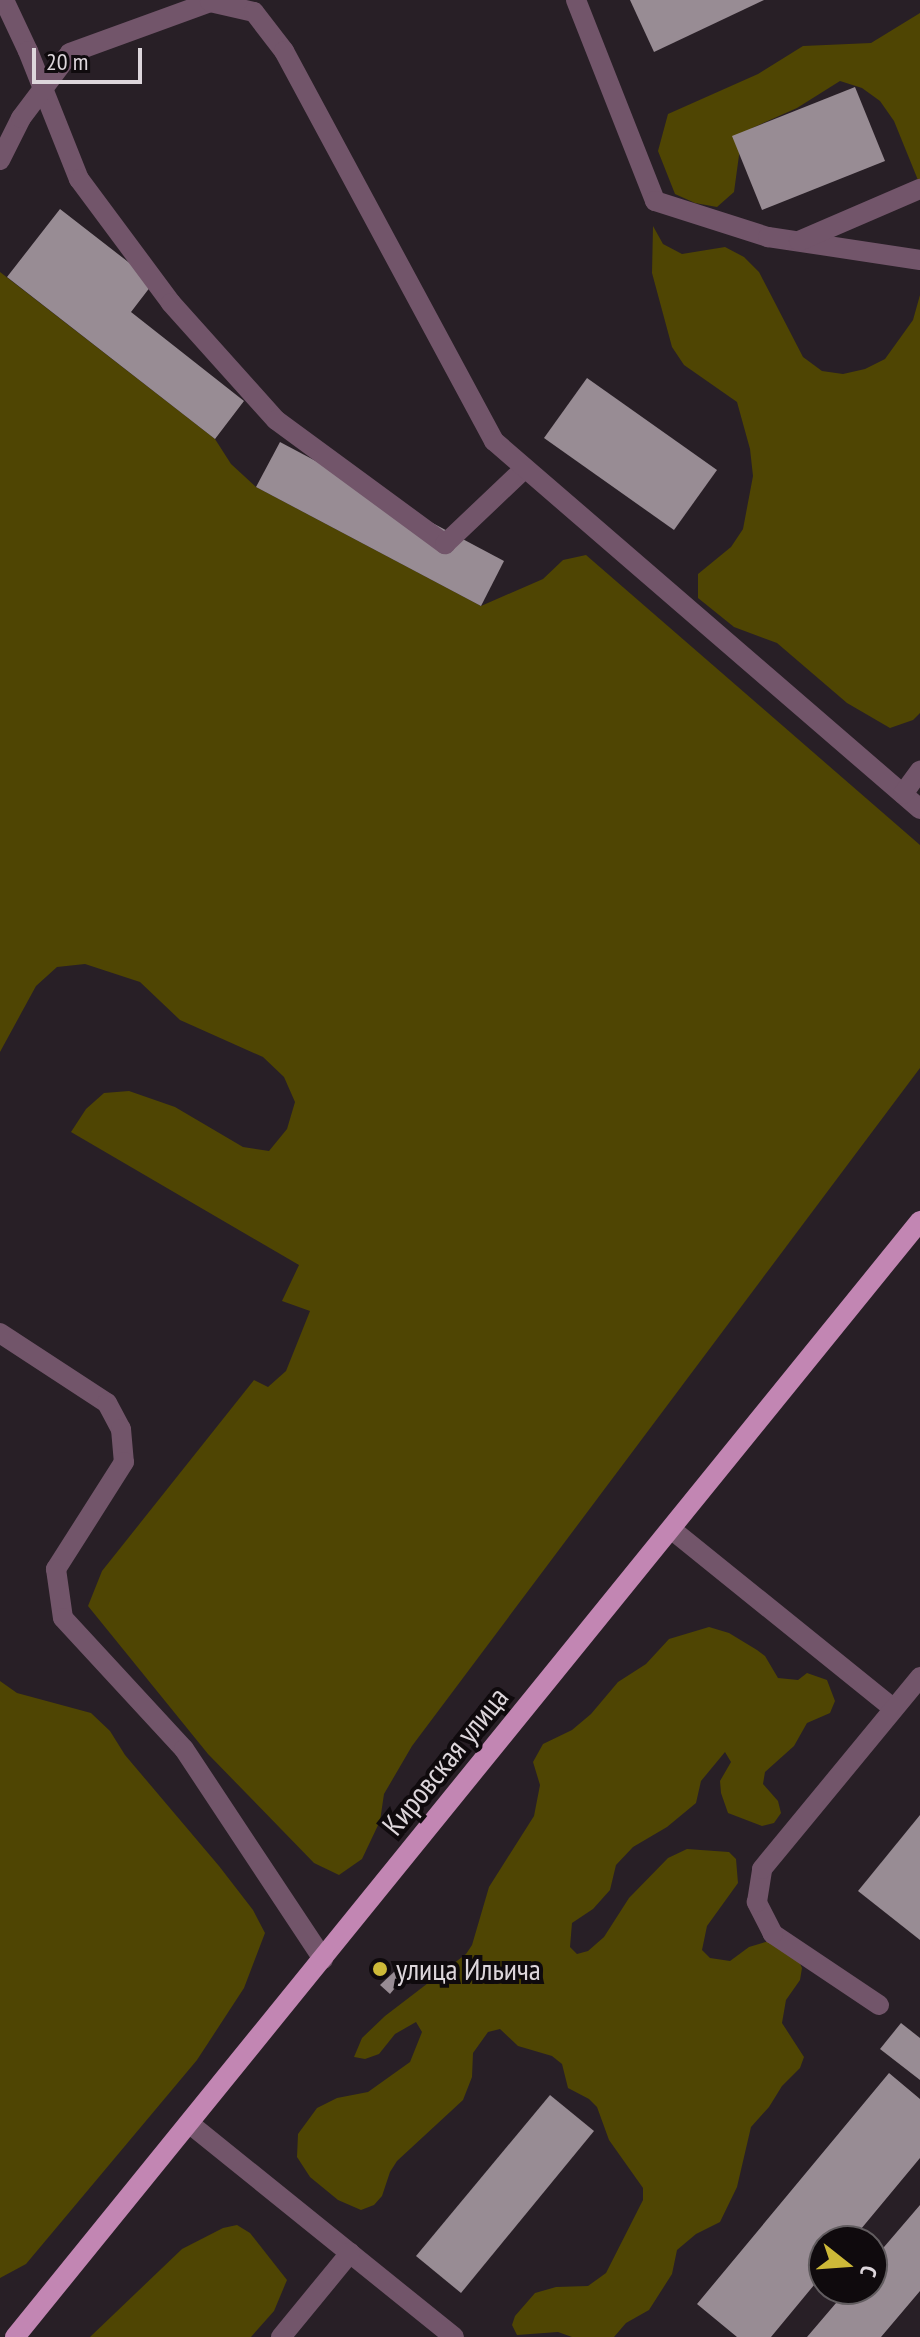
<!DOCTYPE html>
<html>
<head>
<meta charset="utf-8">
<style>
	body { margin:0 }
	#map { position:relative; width:920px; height:2337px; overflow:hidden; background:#281f26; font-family:"PT Sans Narrow",sans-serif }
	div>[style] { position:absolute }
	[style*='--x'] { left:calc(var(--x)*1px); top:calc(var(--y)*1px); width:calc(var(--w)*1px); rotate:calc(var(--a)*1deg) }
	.green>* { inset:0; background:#4f4503 }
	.building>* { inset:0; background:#988c94 }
	.minor>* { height:20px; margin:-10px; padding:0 10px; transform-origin:10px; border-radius:10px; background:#72556a }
	.major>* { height:20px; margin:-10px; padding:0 10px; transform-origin:10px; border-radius:10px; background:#c286b3 }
	.dots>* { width:22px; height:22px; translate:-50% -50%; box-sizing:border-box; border:4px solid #0f0a0d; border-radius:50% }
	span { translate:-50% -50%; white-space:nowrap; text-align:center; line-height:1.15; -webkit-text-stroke:8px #0f0a0d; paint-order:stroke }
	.street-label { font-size:30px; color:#ddd6db }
	.poi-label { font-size:30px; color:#ddd6db }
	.left { translate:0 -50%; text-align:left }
	.north { position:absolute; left:808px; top:2225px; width:80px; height:80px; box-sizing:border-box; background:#0f0a0d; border:2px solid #615c5f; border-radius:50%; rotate:107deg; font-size:22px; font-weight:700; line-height:32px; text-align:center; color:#ddd6db }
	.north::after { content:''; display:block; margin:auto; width:28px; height:36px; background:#cdb938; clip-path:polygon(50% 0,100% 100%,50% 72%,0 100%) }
	.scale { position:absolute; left:32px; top:48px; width:110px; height:36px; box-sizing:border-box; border:4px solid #ddd6db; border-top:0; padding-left:10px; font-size:24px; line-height:28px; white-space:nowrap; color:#ddd6db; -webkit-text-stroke:6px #0f0a0d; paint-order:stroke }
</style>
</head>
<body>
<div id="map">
	<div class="green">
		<i style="clip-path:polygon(920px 13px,920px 185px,894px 121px,880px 101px,862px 88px,840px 81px,797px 108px,752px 128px,740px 148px,734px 192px,717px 207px,695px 203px,675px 194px,658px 151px,668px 114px,758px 74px,803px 46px,871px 43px)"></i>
		<i style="clip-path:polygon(653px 226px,663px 244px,682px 254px,725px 247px,744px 257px,759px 272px,803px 357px,822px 371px,843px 374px,865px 369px,885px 359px,913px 320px,920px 295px,920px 713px,913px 720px,890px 728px,847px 703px,777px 643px,734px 627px,698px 598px,698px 574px,731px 547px,743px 529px,753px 476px,750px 449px,737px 402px,684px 365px,672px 347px,652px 273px)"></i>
		<i style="clip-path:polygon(0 272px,215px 439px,231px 464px,256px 487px,481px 606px,543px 579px,563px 560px,586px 555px,920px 845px,920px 1068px,412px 1746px,384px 1794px,380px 1821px,362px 1859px,339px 1875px,314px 1863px,208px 1754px,88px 1606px,102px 1571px,254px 1380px,268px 1387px,286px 1371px,310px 1311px,282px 1301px,299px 1265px,71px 1132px,86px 1109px,104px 1093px,129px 1091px,175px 1107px,243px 1147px,269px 1151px,287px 1129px,295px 1102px,284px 1077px,263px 1057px,180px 1020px,140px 982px,85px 964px,57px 967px,36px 986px,0 1052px)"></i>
		<i style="clip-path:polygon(709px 1627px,729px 1633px,757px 1650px,765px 1656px,778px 1678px,798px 1680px,807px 1673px,827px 1680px,835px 1701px,830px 1713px,807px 1723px,794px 1746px,765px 1772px,763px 1784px,778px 1801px,781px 1813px,774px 1823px,762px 1826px,728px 1813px,721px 1793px,720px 1781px,731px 1762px,725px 1752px,701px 1781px,696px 1803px,667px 1827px,633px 1847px,616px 1865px,610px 1890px,593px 1909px,572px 1923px,570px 1947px,577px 1954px,588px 1951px,604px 1937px,629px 1898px,668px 1858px,687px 1849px,729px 1852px,736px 1859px,738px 1883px,707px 1926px,702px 1950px,710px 1958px,730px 1961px,749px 1947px,769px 1941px,797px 1957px,802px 1968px,800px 1980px,786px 2000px,782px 2023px,804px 2057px,800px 2068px,782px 2086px,769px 2107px,751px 2127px,737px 2187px,720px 2222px,696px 2234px,677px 2250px,672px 2274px,649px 2310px,626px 2323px,614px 2337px,572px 2337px,558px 2332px,517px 2335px,512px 2325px,515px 2316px,535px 2293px,556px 2287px,588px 2286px,606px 2273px,643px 2200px,643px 2188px,609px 2140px,597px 2107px,589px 2099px,568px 2088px,562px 2064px,552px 2056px,518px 2046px,500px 2029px,488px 2032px,473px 2053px,472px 2077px,463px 2100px,397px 2161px,390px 2172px,382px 2196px,374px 2205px,361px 2210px,338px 2200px,310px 2177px,297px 2157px,298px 2134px,317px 2108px,337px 2098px,368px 2092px,410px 2062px,422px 2032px,416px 2022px,395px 2034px,379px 2054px,365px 2059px,354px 2057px,362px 2038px,385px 2016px,466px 1954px,472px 1945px,489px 1887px,534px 1816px,540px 1785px,533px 1762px,543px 1744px,572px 1730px,591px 1714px,618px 1682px,646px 1664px,669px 1639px)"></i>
		<i style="clip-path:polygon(0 1681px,17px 1693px,91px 1713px,110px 1731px,125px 1755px,219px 1866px,253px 1910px,265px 1933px,244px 1988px,197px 2060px,26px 2264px,0 2278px)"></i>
		<i style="clip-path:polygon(237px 2225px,250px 2233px,287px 2280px,274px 2311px,251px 2337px,90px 2337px,182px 2249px,223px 2228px)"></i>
	</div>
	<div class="building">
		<i style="clip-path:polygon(630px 0,764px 0,654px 52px)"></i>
		<i style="clip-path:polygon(855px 87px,885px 161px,762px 210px,732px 136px)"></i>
		<i style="clip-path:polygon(60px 209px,154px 282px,131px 312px,244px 401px,215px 439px,7px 277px)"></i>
		<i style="clip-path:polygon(587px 378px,717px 470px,674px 530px,544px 438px)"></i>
		<i style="clip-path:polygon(280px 442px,504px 561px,481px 606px,256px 487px)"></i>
		<i style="clip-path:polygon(920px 1815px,920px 1940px,858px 1891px)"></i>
		<i style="clip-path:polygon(396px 1970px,404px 1977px,390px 1994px,380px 1985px)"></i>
		<i style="clip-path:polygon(901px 2023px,920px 2038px,920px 2080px,880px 2049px)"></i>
		<i style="clip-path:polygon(889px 2073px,920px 2099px,920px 2158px,851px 2241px,824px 2241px,824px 2273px,771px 2337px,737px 2337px,697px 2304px)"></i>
		<i style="clip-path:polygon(550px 2095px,594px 2131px,461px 2293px,416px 2256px)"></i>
		<i style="clip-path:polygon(920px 2205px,920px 2291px,881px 2337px,807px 2337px,848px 2289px,872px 2289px,872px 2261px)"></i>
	</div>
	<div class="minor">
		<i style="--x:4;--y:0;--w:56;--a:64.8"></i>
		<i style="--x:28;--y:51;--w:138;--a:68.3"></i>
		<i style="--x:79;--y:179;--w:154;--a:53.4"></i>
		<i style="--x:171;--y:303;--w:157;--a:48.1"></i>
		<i style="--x:276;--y:420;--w:210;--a:36.3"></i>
		<i style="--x:445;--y:544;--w:110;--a:-43.5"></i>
		<i style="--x:576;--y:0;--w:216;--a:68.5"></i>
		<i style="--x:655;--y:201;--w:119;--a:17.7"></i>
		<i style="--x:768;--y:237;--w:154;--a:8.6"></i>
		<i style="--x:0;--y:160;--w:47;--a:-63.4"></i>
		<i style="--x:21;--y:118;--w:81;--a:-53"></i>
		<i style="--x:70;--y:53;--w:149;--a:-20"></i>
		<i style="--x:210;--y:2;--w:45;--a:12.8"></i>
		<i style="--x:254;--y:12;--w:49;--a:52.4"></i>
		<i style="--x:284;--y:51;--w:443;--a:61.7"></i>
		<i style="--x:494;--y:441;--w:563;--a:40.82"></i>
		<i style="--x:799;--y:241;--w:132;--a:-23.3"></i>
		<i style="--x:903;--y:794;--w:29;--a:-54"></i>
		<i style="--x:0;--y:1333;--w:128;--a:33.2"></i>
		<i style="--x:107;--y:1403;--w:30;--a:62"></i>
		<i style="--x:121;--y:1429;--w:33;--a:85"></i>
		<i style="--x:124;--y:1462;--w:127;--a:122.4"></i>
		<i style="--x:56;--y:1569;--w:49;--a:81.9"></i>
		<i style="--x:63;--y:1618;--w:178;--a:47.3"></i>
		<i style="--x:184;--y:1749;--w:252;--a:56.5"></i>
		<i style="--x:671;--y:1529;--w:285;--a:38.9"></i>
		<i style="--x:879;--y:2005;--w:128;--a:-146.2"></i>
		<i style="--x:773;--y:1934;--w:36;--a:-117"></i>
		<i style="--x:757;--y:1902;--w:33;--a:-81"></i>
		<i style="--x:762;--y:1869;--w:249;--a:-50.5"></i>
		<i style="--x:190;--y:2124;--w:339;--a:38.9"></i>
		<i style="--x:281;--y:2337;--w:109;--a:-50.6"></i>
	</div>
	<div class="major">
		<i style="--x:15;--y:2337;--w:1437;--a:-50.96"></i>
	</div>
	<div class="dots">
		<i style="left:380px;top:1969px;background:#cdb938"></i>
	</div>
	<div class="street-label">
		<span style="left:445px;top:1761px;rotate:-51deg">Кировская улица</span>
	</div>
	<div class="poi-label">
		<span class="left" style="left:396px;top:1969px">улица Ильича</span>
	</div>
	<div class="north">С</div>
	<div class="scale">20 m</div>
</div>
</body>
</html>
